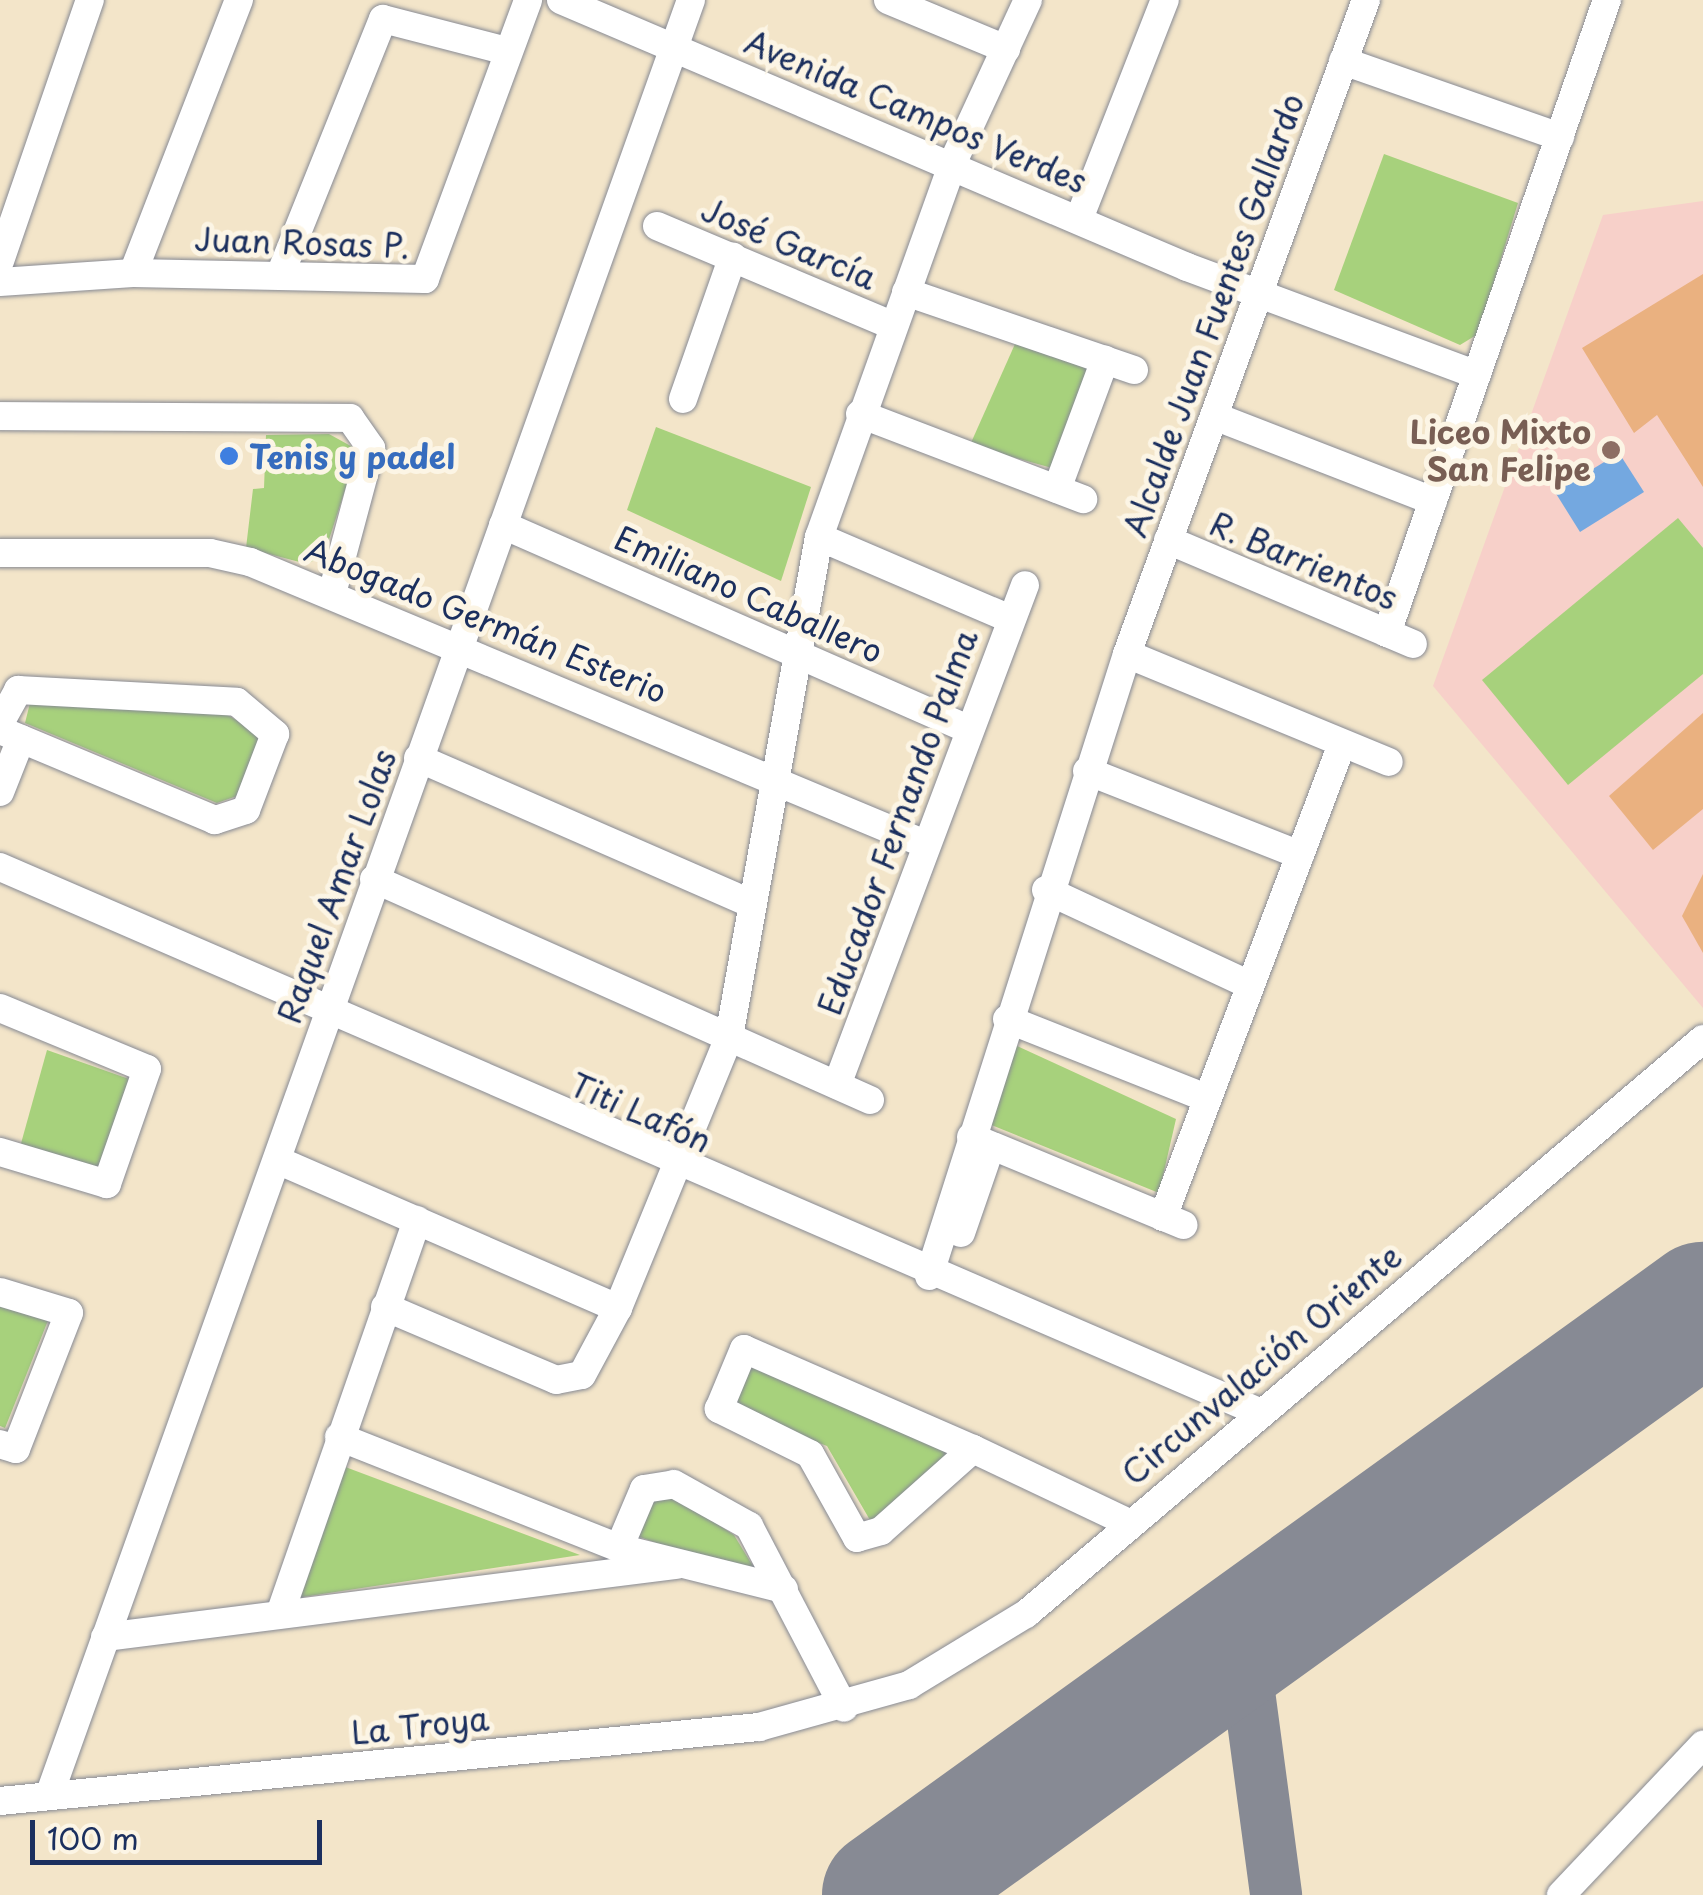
<!DOCTYPE html>
<html>
<head>
<meta charset="utf-8">
<style>
	body { margin:0 }
	#map { position:relative; width:1703px; height:1895px; overflow:hidden; background:#f3e5c9; font-family:"Playpen Sans",sans-serif }
	div>[style] { position:absolute }
	[style*='--x'] { left:calc(var(--x)*1px); top:calc(var(--y)*1px); width:calc(var(--w)*1px); rotate:calc(var(--a)*1deg) }
	.built>* { inset:0; background:#f7d0c9 }
	.green>* { inset:0; background:#a7d17c }
	.water>* { inset:0; background:#74a8e0 }
	.taxiway>* { height:52px; margin:-26px; padding:0 26px; transform-origin:26px; border-radius:26px; background:#878a94 }
	.runway>* { height:130px; margin:-65px; padding:0 65px; transform-origin:65px; border-radius:65px; background:#878a94 }
	.building>* { inset:0; background:#eab180 }
	.roads { filter:drop-shadow(0 0 2px #878a94) drop-shadow(0 0 2px #878a94) }
	.minor>* { height:28px; margin:-14px; padding:0 14px; transform-origin:14px; border-radius:14px; background:#fff }
	.dots>* { width:28px; height:28px; translate:-50% -50%; box-sizing:border-box; border:5px solid #fcf5e5; border-radius:50% }
	span { translate:-50% -50%; white-space:nowrap; text-align:center; line-height:1.15; -webkit-text-stroke:10px #fcf5e5; paint-order:stroke }
	.street-label { font-size:32px; color:#1b2f5e }
	.education-label { font-size:32px; color:#785e54; font-weight:700 }
	.right { translate:-100% -50%; text-align:right }
	.shop-label { font-size:32px; color:#366cbe; font-weight:700 }
	.left { translate:0 -50%; text-align:left }
	.scale { position:absolute; left:30px; top:1820px; width:292px; height:45px; box-sizing:border-box; border:5px solid #1b2f5e; border-top:0; padding-left:12px; font-size:30px; line-height:35px; white-space:nowrap; color:#1b2f5e; -webkit-text-stroke:8px #fcf5e5; paint-order:stroke }
</style>
</head>
<body>
<div id="map">
	<div class="built">
		<i style="clip-path:polygon(1703px 201px,1703px 1008px,1433px 686px,1603px 215px)"></i>
	</div>
	<div class="green">
		<i style="clip-path:polygon(1384px 154px,1518px 203px,1478px 334px,1460px 345px,1334px 290px)"></i>
		<i style="clip-path:polygon(1015px 344px,1089px 368px,1052px 468px,970px 445px)"></i>
		<i style="clip-path:polygon(656px 427px,811px 487px,781px 581px,627px 510px)"></i>
		<i style="clip-path:polygon(329px 434px,358px 450px,324px 555px,307px 564px,246px 548px,253px 489px,264px 488px,266px 435px)"></i>
		<i style="clip-path:polygon(1678px 518px,1703px 548px,1703px 674px,1568px 785px,1482px 680px)"></i>
		<i style="clip-path:polygon(30px 703px,221px 711px,261px 735px,237px 796px,217px 803px,25px 723px)"></i>
		<i style="clip-path:polygon(1015px 1045px,1176px 1119px,1159px 1193px,984px 1122px)"></i>
		<i style="clip-path:polygon(47px 1050px,129px 1079px,102px 1168px,20px 1147px)"></i>
		<i style="clip-path:polygon(0 1301px,49px 1318px,5px 1428px,0 1426px)"></i>
		<i style="clip-path:polygon(748px 1360px,960px 1449px,874px 1527px,827px 1446px,726px 1407px)"></i>
		<i style="clip-path:polygon(340px 1465px,580px 1555px,296px 1598px)"></i>
		<i style="clip-path:polygon(665px 1490px,734px 1535px,762px 1581px,637px 1536px,651px 1497px)"></i>
	</div>
	<div class="water">
		<i style="clip-path:polygon(1619px 453px,1644px 492px,1580px 532px,1555px 492px)"></i>
	</div>
	<div class="taxiway">
		<i style="--x:1242;--y:1639;--w:258;--a:82.4"></i>
	</div>
	<div class="runway">
		<i style="--x:887;--y:1895;--w:1006;--a:-35.78"></i>
	</div>
	<div class="building">
		<i style="clip-path:polygon(1703px 274px,1703px 487px,1657px 415px,1634px 433px,1582px 348px)"></i>
		<i style="clip-path:polygon(1703px 713px,1703px 809px,1653px 850px,1609px 796px)"></i>
		<i style="clip-path:polygon(1703px 874px,1703px 953px,1682px 916px)"></i>
	</div>
	<div class="roads">
		<div class="minor">
			<i style="--x:561;--y:0;--w:681;--a:23.1"></i>
			<i style="--x:1187;--y:267;--w:309;--a:20.4"></i>
			<i style="--x:888;--y:0;--w:128;--a:22.6"></i>
			<i style="--x:1343;--y:61;--w:230;--a:19.3"></i>
			<i style="--x:1079;--y:219;--w:235;--a:-68.6"></i>
			<i style="--x:657;--y:226;--w:257;--a:22.9"></i>
			<i style="--x:0;--y:261;--w:276;--a:-71"></i>
			<i style="--x:133;--y:273;--w:293;--a:-68.8"></i>
			<i style="--x:280;--y:275;--w:276;--a:-68.1"></i>
			<i style="--x:383;--y:19;--w:128;--a:14.5"></i>
			<i style="--x:0;--y:282;--w:133;--a:-3.9"></i>
			<i style="--x:133;--y:273;--w:292;--a:1.2"></i>
			<i style="--x:425;--y:279;--w:297;--a:-69.7"></i>
			<i style="--x:906;--y:292;--w:241;--a:18.9"></i>
			<i style="--x:683;--y:399;--w:151;--a:-70.7"></i>
			<i style="--x:860;--y:414;--w:239;--a:20.9"></i>
			<i style="--x:0;--y:416;--w:350;--a:0.3"></i>
			<i style="--x:350;--y:418;--w:37;--a:55"></i>
			<i style="--x:371;--y:448;--w:151;--a:105"></i>
			<i style="--x:1214;--y:416;--w:235;--a:21.2"></i>
			<i style="--x:1057;--y:489;--w:138;--a:-69.6"></i>
			<i style="--x:503;--y:525;--w:508;--a:23.69"></i>
			<i style="--x:819;--y:537;--w:208;--a:23.2"></i>
			<i style="--x:1168;--y:540;--w:266;--a:23"></i>
			<i style="--x:0;--y:553;--w:210;--a:0"></i>
			<i style="--x:210;--y:553;--w:41;--a:12.7"></i>
			<i style="--x:250;--y:562;--w:732;--a:22.67"></i>
			<i style="--x:1387;--y:633;--w:670;--a:-70.84"></i>
			<i style="--x:1127;--y:654;--w:283;--a:22.4"></i>
			<i style="--x:0;--y:723;--w:38;--a:-61"></i>
			<i style="--x:18;--y:690;--w:219;--a:3.1"></i>
			<i style="--x:237;--y:702;--w:50;--a:40.1"></i>
			<i style="--x:275;--y:734;--w:81;--a:110.9"></i>
			<i style="--x:246;--y:810;--w:33;--a:162"></i>
			<i style="--x:215;--y:820;--w:233;--a:-157.3"></i>
			<i style="--x:418;--y:758;--w:365;--a:23.6"></i>
			<i style="--x:1087;--y:771;--w:229;--a:21.5"></i>
			<i style="--x:0;--y:792;--w:57;--a:-68.4"></i>
			<i style="--x:0;--y:867;--w:1372;--a:23.41"></i>
			<i style="--x:374;--y:879;--w:543;--a:24.02"></i>
			<i style="--x:1046;--y:890;--w:225;--a:25"></i>
			<i style="--x:0;--y:1008;--w:159;--a:22.5"></i>
			<i style="--x:147;--y:1069;--w:122;--a:109.2"></i>
			<i style="--x:107;--y:1184;--w:112;--a:-163.3"></i>
			<i style="--x:1007;--y:1019;--w:215;--a:21.6"></i>
			<i style="--x:837;--y:1085;--w:534;--a:-69.39"></i>
			<i style="--x:971;--y:1137;--w:230;--a:22.5"></i>
			<i style="--x:277;--y:1160;--w:372;--a:23.5"></i>
			<i style="--x:1163;--y:1217;--w:506;--a:-69.27"></i>
			<i style="--x:961;--y:1233;--w:92;--a:-71"></i>
			<i style="--x:929;--y:1276;--w:653;--a:-72.34"></i>
			<i style="--x:1127;--y:654;--w:696;--a:-69.93"></i>
			<i style="--x:0;--y:1292;--w:72;--a:16.9"></i>
			<i style="--x:69;--y:1313;--w:146;--a:111.3"></i>
			<i style="--x:16;--y:1449;--w:17;--a:-163"></i>
			<i style="--x:385;--y:1307;--w:186;--a:23.1"></i>
			<i style="--x:556;--y:1380;--w:26;--a:-11"></i>
			<i style="--x:582;--y:1375;--w:76;--a:-61.8"></i>
			<i style="--x:618;--y:1308;--w:293;--a:-67.7"></i>
			<i style="--x:729;--y:1037;--w:508;--a:-79.8"></i>
			<i style="--x:819;--y:537;--w:400;--a:-70.3"></i>
			<i style="--x:954;--y:160;--w:176;--a:-65.2"></i>
			<i style="--x:339;--y:1437;--w:301;--a:21.6"></i>
			<i style="--x:619;--y:1548;--w:170;--a:14"></i>
			<i style="--x:973;--y:1449;--w:123;--a:138.3"></i>
			<i style="--x:881;--y:1531;--w:25;--a:164"></i>
			<i style="--x:857;--y:1538;--w:96;--a:-119.2"></i>
			<i style="--x:810;--y:1454;--w:102;--a:-153.7"></i>
			<i style="--x:719;--y:1409;--w:65;--a:-67.4"></i>
			<i style="--x:744;--y:1349;--w:250;--a:23.6"></i>
			<i style="--x:973;--y:1449;--w:170;--a:25.4"></i>
			<i style="--x:619;--y:1548;--w:64;--a:-67"></i>
			<i style="--x:644;--y:1489;--w:30;--a:-9"></i>
			<i style="--x:674;--y:1484;--w:86;--a:29.2"></i>
			<i style="--x:749;--y:1526;--w:205;--a:62.4"></i>
			<i style="--x:280;--y:1614;--w:417;--a:-70.8"></i>
			<i style="--x:105;--y:1637;--w:576;--a:-7.19"></i>
			<i style="--x:49;--y:1796;--w:1907;--a:-70.33"></i>
			<i style="--x:0;--y:1801;--w:763;--a:-5.57"></i>
			<i style="--x:759;--y:1727;--w:156;--a:-15.6"></i>
			<i style="--x:909;--y:1685;--w:137;--a:-31.3"></i>
			<i style="--x:1026;--y:1614;--w:888;--a:-40.34"></i>
			<i style="--x:1561;--y:1895;--w:207;--a:-46.6"></i>
		</div>
	</div>
	<div class="dots">
		<i style="left:1611px;top:450px;background:#8d6e63"></i>
		<i style="left:229px;top:456px;background:#3f7fe0"></i>
	</div>
	<div class="street-label">
		<span style="left:916px;top:111px;rotate:23deg">Avenida Campos Verdes</span>
		<span style="left:302px;top:242px;rotate:2deg">Juan Rosas P.</span>
		<span style="left:789px;top:243px;rotate:23deg">José García</span>
		<span style="left:1213px;top:315px;rotate:-70deg">Alcalde Juan Fuentes Gallardo</span>
		<span style="left:1304px;top:560px;rotate:23deg">R. Barrientos</span>
		<span style="left:749px;top:594px;rotate:24deg">Emiliano Caballero</span>
		<span style="left:486px;top:620px;rotate:22deg">Abogado Germán Esterio</span>
		<span style="left:897px;top:822px;rotate:-70deg">Educador Fernando Palma</span>
		<span style="left:336px;top:886px;rotate:-70deg">Raquel Amar Lolas</span>
		<span style="left:641px;top:1112px;rotate:24deg">Titi Lafón</span>
		<span style="left:1261px;top:1364px;rotate:-40deg">Circunvalación Oriente</span>
		<span style="left:420px;top:1725px;rotate:-6deg">La Troya</span>
	</div>
	<div class="education-label">
		<span class="right" style="left:1591px;top:450px">Liceo Mixto<br>San Felipe</span>
	</div>
	<div class="shop-label">
		<span class="left" style="left:249px;top:456px">Tenis y padel</span>
	</div>
	<div class="scale">100 m</div>
</div>
</body>
</html>
